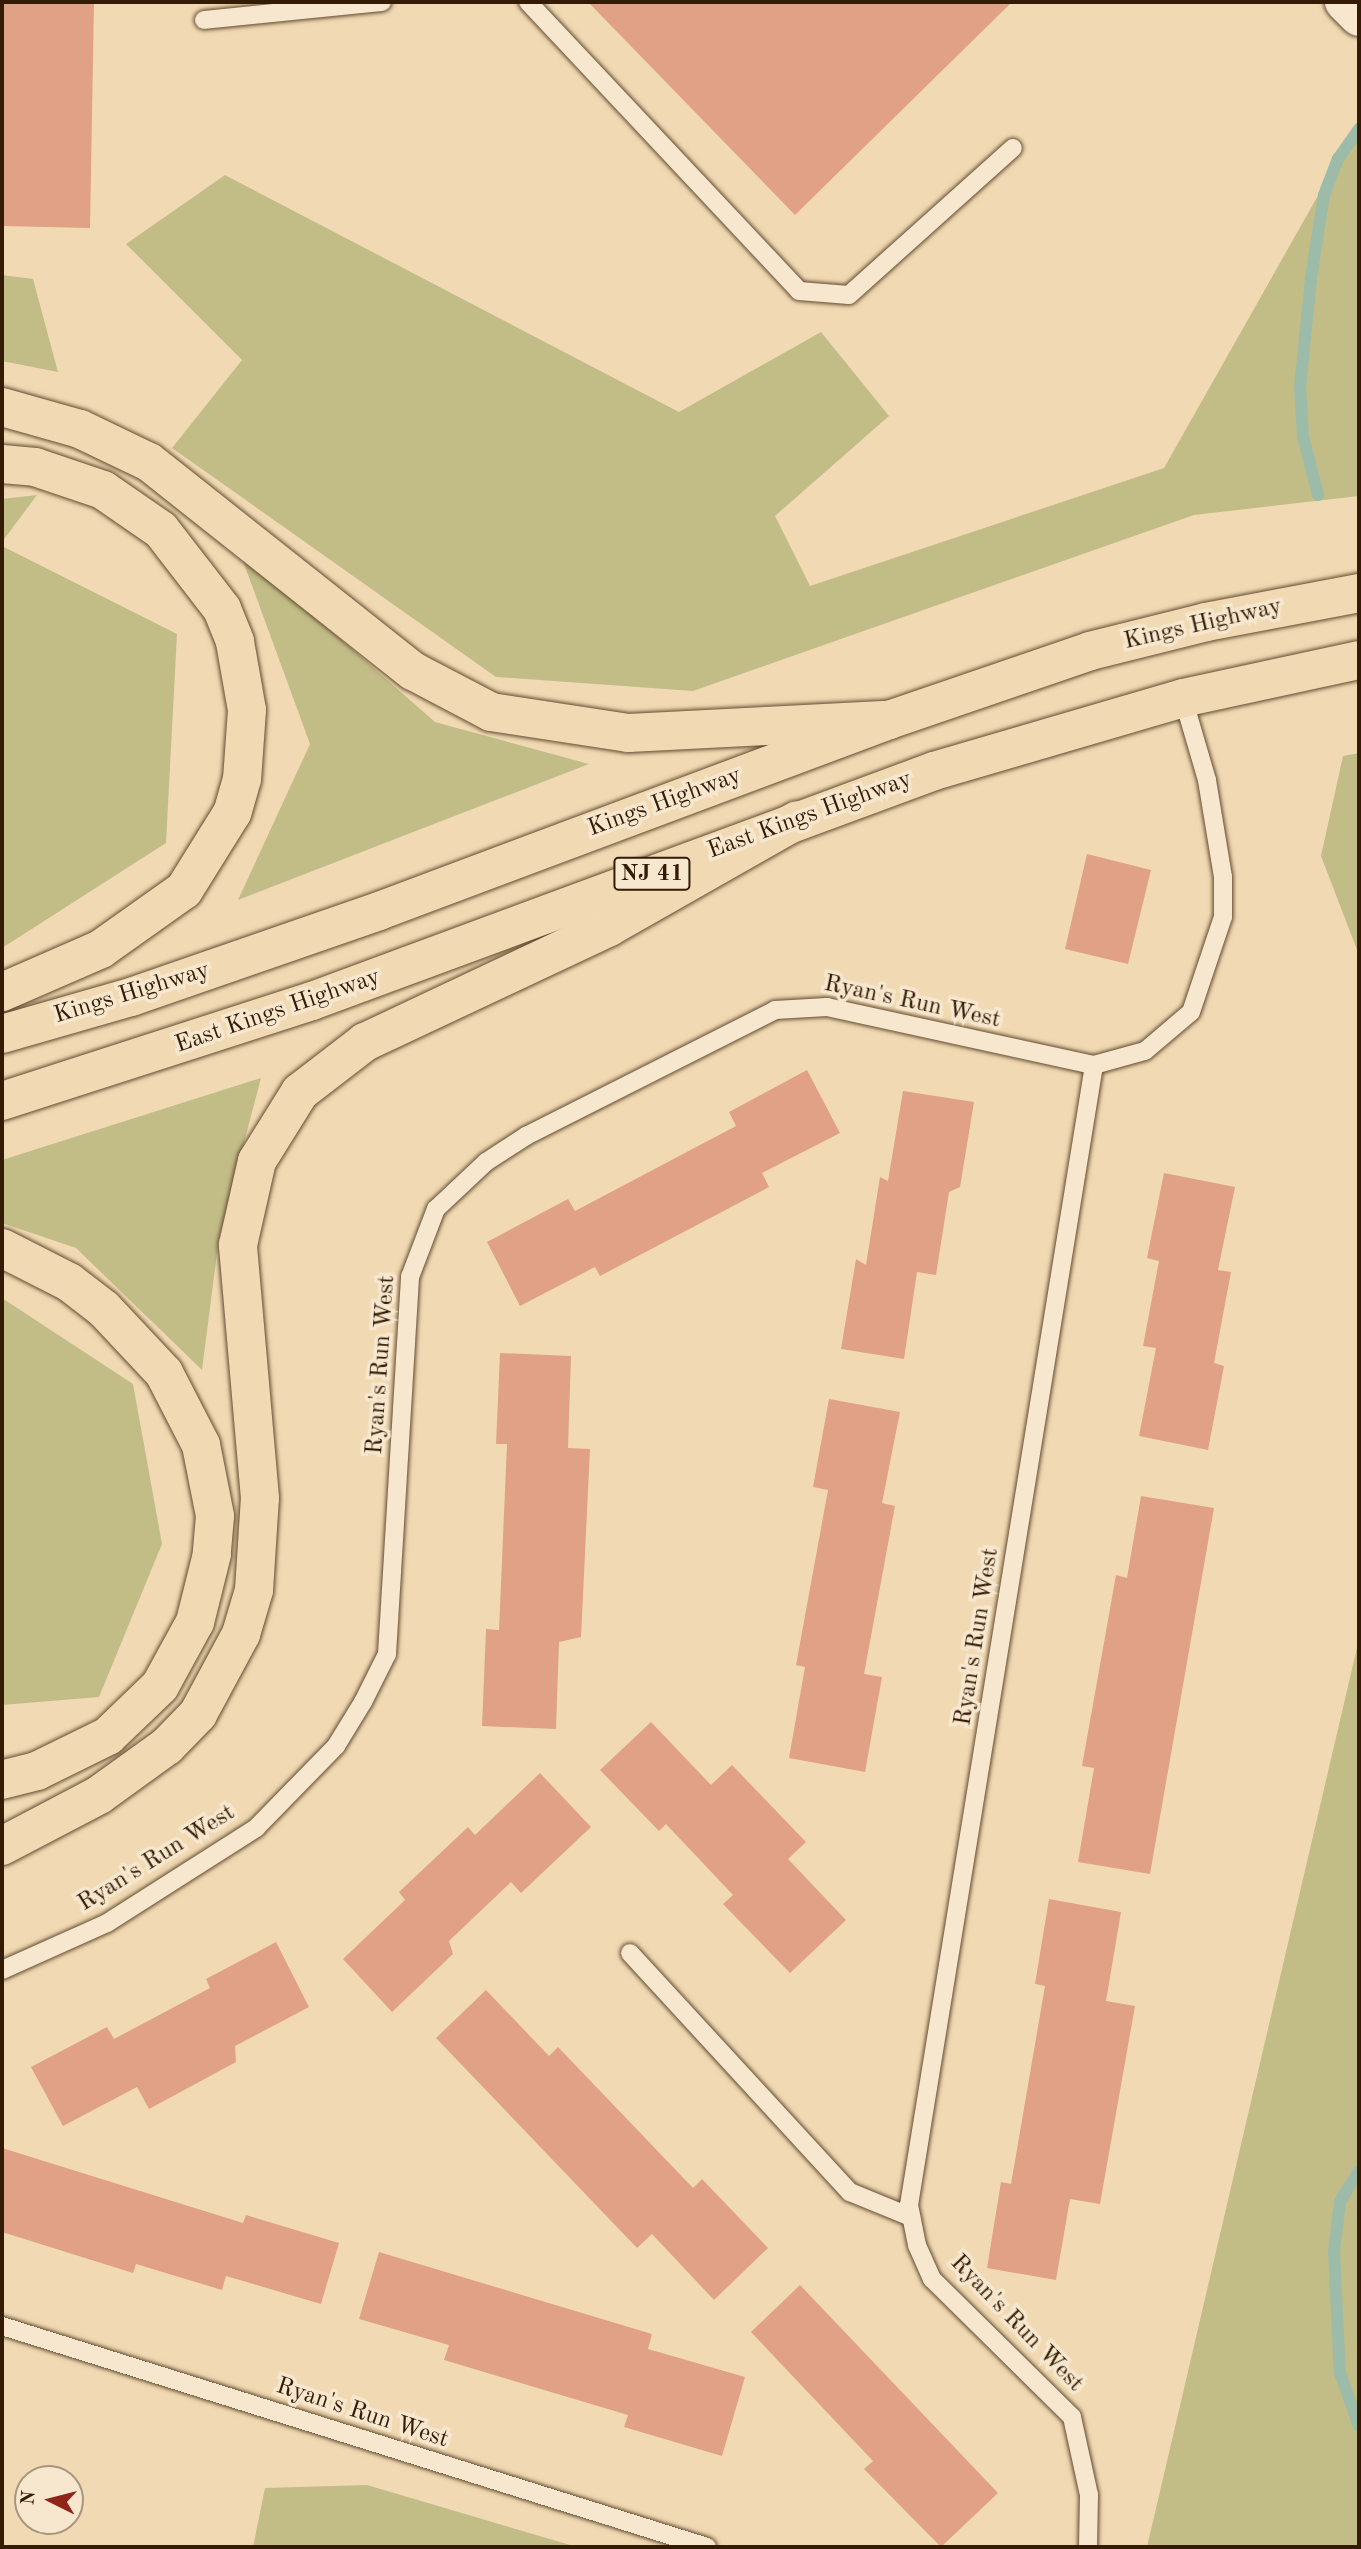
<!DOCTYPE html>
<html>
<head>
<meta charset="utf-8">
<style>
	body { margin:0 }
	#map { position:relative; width:1361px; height:2549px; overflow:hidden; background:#f1dab3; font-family:"Old Standard TT",serif }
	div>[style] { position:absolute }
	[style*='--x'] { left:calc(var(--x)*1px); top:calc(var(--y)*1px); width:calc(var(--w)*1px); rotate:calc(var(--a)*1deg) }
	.green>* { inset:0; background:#c2bd87 }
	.stream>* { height:12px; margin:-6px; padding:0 6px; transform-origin:6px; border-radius:6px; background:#9cbba8 }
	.building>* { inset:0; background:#e0a187 }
	.roads { filter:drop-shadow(0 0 2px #624b30) drop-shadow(0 0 2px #624b30) }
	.lane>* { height:18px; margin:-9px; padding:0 9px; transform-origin:9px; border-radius:9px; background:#f6e7ce }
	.secondary>* { height:38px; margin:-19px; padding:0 19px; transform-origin:19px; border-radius:19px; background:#f6e7ce }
	.primary>* { height:38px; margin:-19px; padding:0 19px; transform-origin:19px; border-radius:19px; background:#f1dab3 }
	.highway>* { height:38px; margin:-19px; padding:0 19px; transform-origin:19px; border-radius:19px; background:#f1dab3 }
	span { translate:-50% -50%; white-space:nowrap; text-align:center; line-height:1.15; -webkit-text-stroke:7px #f6e7ce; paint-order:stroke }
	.shield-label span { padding:2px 5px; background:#f6e7ce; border:2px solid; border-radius:5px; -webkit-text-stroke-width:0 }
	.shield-label { font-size:23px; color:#331b05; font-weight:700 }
	.street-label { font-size:24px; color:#331b05 }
	.frame { position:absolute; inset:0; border:4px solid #331b05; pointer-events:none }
	.north { position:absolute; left:14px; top:2465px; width:70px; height:70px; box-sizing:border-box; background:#f6e7ce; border:2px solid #a8957e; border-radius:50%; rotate:276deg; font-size:19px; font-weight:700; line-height:28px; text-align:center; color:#331b05 }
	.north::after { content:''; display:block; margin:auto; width:24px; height:32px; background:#8f2418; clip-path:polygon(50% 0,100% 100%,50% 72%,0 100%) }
</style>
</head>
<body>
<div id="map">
	<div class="green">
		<i style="clip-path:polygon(1359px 123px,1359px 496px,1194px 515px,693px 691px,496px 677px,172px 448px,242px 360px,126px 244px,225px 175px,679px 412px,821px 332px,889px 416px,775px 516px,810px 586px,1164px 468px)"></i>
		<i style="clip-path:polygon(2px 275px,33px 279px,58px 372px,2px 361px)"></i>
		<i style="clip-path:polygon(37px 495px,2px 542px,2px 499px)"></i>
		<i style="clip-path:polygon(2px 546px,177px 634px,166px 843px,2px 948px)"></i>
		<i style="clip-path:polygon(239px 550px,435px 722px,589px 764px,238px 900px,310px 744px)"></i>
		<i style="clip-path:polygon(1359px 753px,1359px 955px,1321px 856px,1343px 756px)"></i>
		<i style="clip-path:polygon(261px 1078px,219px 1238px,202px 1370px,76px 1248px,2px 1223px,2px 1160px)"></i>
		<i style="clip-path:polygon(2px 1298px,133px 1384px,162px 1544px,99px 1697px,2px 1705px)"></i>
		<i style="clip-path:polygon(1359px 1639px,1359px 2547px,1147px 2547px)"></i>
		<i style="clip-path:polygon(367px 2485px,577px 2547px,253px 2547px,265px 2488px)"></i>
	</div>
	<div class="stream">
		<i style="--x:1318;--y:495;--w:61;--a:-104.3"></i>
		<i style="--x:1303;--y:436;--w:49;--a:-93.5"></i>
		<i style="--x:1300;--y:387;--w:110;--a:-84.2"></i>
		<i style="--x:1311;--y:278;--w:84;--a:-81.1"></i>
		<i style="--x:1324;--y:195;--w:39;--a:-69"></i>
		<i style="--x:1338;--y:159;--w:37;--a:-55"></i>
		<i style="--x:1359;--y:2171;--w:36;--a:122"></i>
		<i style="--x:1340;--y:2202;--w:50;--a:96.8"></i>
		<i style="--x:1334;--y:2252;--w:121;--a:87.2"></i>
		<i style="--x:1340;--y:2373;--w:56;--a:70.3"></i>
	</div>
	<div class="building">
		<i style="clip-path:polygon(2px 2px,94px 2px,90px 228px,2px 226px)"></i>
		<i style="clip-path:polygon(588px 2px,1012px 2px,795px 215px)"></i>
		<i style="clip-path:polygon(1087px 854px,1151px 870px,1128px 964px,1065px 949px)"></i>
		<i style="clip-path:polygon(807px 1070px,840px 1133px,762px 1173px,769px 1187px,600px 1276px,595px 1267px,520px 1306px,487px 1242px,568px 1199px,575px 1211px,736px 1126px,729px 1112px)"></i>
		<i style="clip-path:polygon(903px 1091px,974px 1102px,960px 1187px,949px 1192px,936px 1275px,917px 1272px,904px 1359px,841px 1349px,856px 1259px,866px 1265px,880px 1177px,888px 1181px)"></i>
		<i style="clip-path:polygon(1164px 1173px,1235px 1187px,1218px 1270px,1231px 1272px,1214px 1363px,1224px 1366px,1208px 1450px,1139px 1436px,1156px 1348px,1143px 1346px,1159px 1261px,1147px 1258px)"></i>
		<i style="clip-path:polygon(500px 1353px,571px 1356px,568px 1448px,590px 1449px,581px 1637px,559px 1642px,556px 1729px,482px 1726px,486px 1629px,499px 1630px,507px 1444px,496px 1444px)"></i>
		<i style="clip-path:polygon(829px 1399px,900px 1412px,882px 1503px,895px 1506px,864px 1674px,882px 1677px,865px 1772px,789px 1758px,805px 1667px,796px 1665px,828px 1490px,813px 1487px)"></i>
		<i style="clip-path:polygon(1141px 1496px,1214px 1508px,1150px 1874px,1078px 1862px,1094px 1768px,1082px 1766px,1116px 1575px,1127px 1578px)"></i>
		<i style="clip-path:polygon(651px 1722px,711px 1785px,732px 1765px,806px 1842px,788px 1859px,846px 1920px,790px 1973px,723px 1904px,733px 1895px,666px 1824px,659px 1831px,600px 1770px)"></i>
		<i style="clip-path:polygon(540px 1773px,591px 1827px,521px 1893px,511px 1882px,449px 1941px,453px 1954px,392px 2012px,343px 1959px,405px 1900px,399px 1892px,468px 1827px,475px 1835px)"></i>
		<i style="clip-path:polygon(1049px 1899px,1121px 1912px,1106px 2001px,1135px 2006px,1100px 2204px,1070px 2199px,1056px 2280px,987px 2268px,1001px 2182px,1011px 2184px,1045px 1986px,1035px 1984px)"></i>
		<i style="clip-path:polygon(276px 1942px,309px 2007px,235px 2046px,236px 2062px,149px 2109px,137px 2087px,63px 2126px,31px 2067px,107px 2027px,114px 2039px,210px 1988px,206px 1979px)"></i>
		<i style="clip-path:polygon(486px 1990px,549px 2056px,558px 2047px,693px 2188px,702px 2179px,768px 2248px,714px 2300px,652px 2234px,637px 2248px,436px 2038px)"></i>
		<i style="clip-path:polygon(2px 2148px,243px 2223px,246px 2215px,339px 2243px,321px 2304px,226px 2276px,222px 2290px,136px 2264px,133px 2273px,2px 2232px)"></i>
		<i style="clip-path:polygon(379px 2252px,652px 2334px,648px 2349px,745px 2377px,722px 2456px,624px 2427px,628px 2415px,444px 2360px,449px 2345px,359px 2319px)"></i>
		<i style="clip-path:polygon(800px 2285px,998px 2493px,941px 2547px,864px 2469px,873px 2461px,751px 2332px)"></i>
	</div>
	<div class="roads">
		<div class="lane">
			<i style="--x:528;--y:2;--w:396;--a:46.8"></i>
			<i style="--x:799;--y:291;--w:50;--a:4.6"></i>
			<i style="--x:849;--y:295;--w:220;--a:-41.9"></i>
			<i style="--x:204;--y:20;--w:179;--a:-5.8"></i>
			<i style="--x:630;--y:1953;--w:325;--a:47.4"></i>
			<i style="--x:850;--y:2192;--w:66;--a:22.3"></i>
			<i style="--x:2;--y:1970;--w:115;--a:-24.1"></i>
			<i style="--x:107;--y:1923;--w:177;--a:-32.5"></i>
			<i style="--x:256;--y:1828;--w:115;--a:-45.7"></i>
			<i style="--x:336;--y:1746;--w:52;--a:-58.5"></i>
			<i style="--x:363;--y:1702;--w:54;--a:-63.4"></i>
			<i style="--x:387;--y:1654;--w:378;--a:-86.5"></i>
			<i style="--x:410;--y:1277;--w:73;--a:-69.1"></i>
			<i style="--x:436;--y:1209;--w:69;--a:-43.2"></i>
			<i style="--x:486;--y:1162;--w:48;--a:-33"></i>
			<i style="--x:526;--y:1136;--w:279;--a:-26.8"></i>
			<i style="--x:775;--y:1010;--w:52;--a:-3.3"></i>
			<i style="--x:827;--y:1007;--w:273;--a:12.3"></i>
			<i style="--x:1094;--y:1065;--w:53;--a:-15.4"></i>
			<i style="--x:1145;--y:1051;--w:60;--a:-40.3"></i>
			<i style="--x:1191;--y:1012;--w:100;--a:-71.4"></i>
			<i style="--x:1223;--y:917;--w:40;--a:-90"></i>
			<i style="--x:1223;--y:877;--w:98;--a:-99.4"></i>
			<i style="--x:1207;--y:780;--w:85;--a:-106.3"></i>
			<i style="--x:2;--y:2326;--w:739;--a:17.4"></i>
			<i style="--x:1088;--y:2547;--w:52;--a:-88.9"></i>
			<i style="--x:1089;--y:2495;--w:80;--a:-102.3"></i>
			<i style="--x:1072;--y:2417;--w:197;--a:-135.4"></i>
			<i style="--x:932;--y:2279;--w:37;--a:-114"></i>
			<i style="--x:917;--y:2245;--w:41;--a:-101.3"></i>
			<i style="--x:909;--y:2205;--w:1155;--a:-80.78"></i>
		</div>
		<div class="secondary">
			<i style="--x:1344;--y:2;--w:21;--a:45"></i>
		</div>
		<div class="primary">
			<i style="--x:2;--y:1034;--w:134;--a:-16"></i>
			<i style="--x:131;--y:997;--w:262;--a:-19.1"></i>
			<i style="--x:379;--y:911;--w:545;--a:-20.53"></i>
			<i style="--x:889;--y:720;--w:213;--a:-18.9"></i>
			<i style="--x:1090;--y:651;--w:120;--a:-14"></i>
			<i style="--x:1206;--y:622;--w:156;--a:-10.7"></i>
			<i style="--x:2;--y:1101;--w:326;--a:-17.9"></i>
			<i style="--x:312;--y:1001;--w:663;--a:-20.29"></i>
			<i style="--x:934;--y:771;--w:259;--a:-16.3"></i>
			<i style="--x:1183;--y:698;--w:180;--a:-12.2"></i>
		</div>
		<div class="highway">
			<i style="--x:2;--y:407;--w:81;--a:15.8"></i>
			<i style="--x:80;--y:429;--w:76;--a:25.6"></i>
			<i style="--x:149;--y:462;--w:337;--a:38.4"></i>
			<i style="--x:413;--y:671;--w:88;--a:27.7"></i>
			<i style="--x:491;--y:712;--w:139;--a:8.7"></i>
			<i style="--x:628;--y:733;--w:261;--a:-2.9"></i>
			<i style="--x:2;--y:464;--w:33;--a:5"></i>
			<i style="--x:35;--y:467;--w:72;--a:18.7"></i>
			<i style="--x:103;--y:490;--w:70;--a:34.6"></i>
			<i style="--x:161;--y:530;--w:100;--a:52.3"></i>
			<i style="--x:222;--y:609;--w:35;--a:68"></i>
			<i style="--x:235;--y:642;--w:69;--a:80"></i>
			<i style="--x:247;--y:710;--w:69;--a:94.1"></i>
			<i style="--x:242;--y:779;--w:35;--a:106"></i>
			<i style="--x:232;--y:813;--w:91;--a:121.9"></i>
			<i style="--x:184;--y:890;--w:102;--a:144.6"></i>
			<i style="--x:101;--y:949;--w:108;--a:156.5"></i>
			<i style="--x:2;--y:1248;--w:75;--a:26.9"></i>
			<i style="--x:69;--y:1282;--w:44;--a:37.6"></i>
			<i style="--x:104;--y:1309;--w:88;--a:46.8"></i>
			<i style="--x:164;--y:1373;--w:81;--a:62.8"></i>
			<i style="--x:201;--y:1445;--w:72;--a:78.8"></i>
			<i style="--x:215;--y:1516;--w:38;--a:95"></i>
			<i style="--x:212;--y:1554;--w:70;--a:104"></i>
			<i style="--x:195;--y:1622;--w:73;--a:118.7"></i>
			<i style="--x:160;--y:1686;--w:72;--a:136.1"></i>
			<i style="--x:108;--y:1736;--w:79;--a:153.8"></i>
			<i style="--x:37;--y:1771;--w:36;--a:166"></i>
			<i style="--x:2;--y:1846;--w:110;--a:-27.7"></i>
			<i style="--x:99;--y:1795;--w:84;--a:-35.8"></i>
			<i style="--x:167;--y:1746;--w:45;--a:-45.9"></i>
			<i style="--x:198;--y:1714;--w:91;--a:-61.7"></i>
			<i style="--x:241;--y:1634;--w:46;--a:-73.5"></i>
			<i style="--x:254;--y:1590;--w:92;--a:-86.3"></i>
			<i style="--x:260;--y:1498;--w:254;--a:-95"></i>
			<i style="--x:238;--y:1245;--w:86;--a:-77.3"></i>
			<i style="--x:257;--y:1161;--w:81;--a:-58.1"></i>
			<i style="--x:300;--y:1092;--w:82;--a:-37.6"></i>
			<i style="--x:365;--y:1042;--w:270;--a:-25.2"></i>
			<i style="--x:609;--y:927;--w:216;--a:-29.6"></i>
		</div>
	</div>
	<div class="shield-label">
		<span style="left:652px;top:874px">NJ 41</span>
	</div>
	<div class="street-label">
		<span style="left:1203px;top:625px;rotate:-13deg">Kings Highway</span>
		<span style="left:665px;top:803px;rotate:-20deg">Kings Highway</span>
		<span style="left:810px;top:816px;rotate:-20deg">East Kings Highway</span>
		<span style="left:132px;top:994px;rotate:-17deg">Kings Highway</span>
		<span style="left:912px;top:1003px;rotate:12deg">Ryan's Run West</span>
		<span style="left:278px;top:1012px;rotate:-19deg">East Kings Highway</span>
		<span style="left:382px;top:1365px;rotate:-86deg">Ryan's Run West</span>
		<span style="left:978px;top:1637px;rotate:-81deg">Ryan's Run West</span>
		<span style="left:157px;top:1859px;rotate:-32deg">Ryan's Run West</span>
		<span style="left:1016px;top:2324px;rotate:46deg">Ryan's Run West</span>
		<span style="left:362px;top:2414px;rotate:18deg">Ryan's Run West</span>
	</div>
	<div class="frame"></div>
	<div class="north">N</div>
</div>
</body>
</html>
